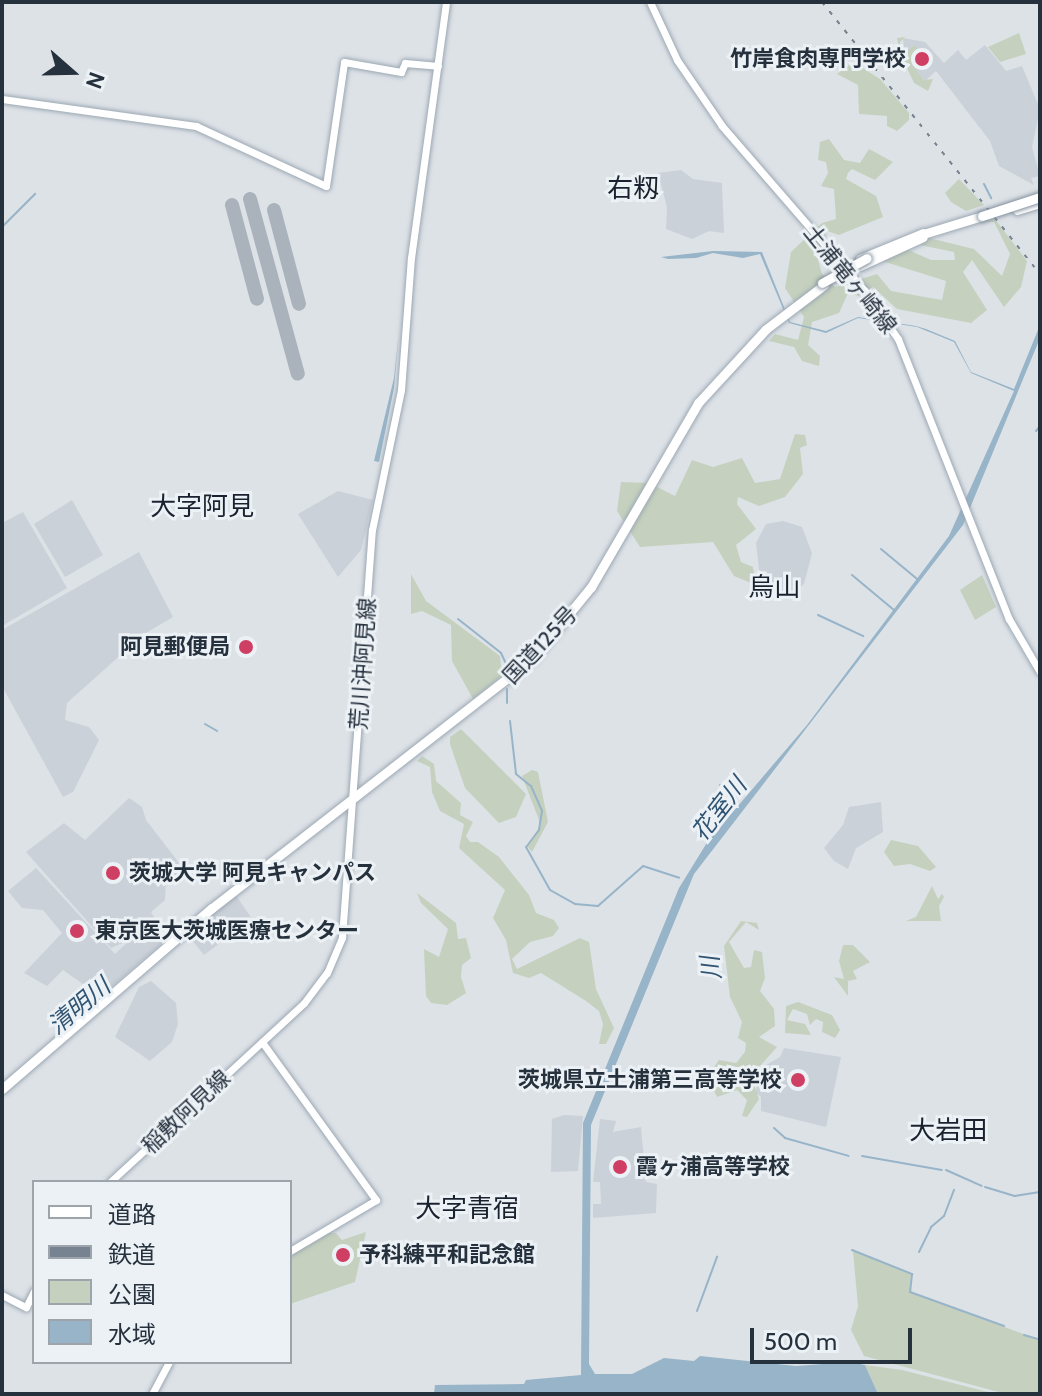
<!DOCTYPE html>
<html>
<head>
<meta charset="utf-8">
<style>
	body { margin:0 }
	#map { position:relative; width:1042px; height:1396px; overflow:hidden; background:#dde2e7; font-family:Cabin,"Noto Sans JP",sans-serif }
	div>[style] { position:absolute }
	[style*='--x'] { left:calc(var(--x)*1px); top:calc(var(--y)*1px); width:calc(var(--w)*1px); rotate:calc(var(--a)*1deg) }
	.built>* { inset:0; background:#cbd1d9 }
	.green>* { inset:0; background:#c5d1be }
	.water>* { inset:0; background:#97b4c8 }
	.stream>* { height:2px; margin:-1px; padding:0 1px; transform-origin:1px; border-radius:1px; background:#97b4c8 }
	.runway>* { height:14px; margin:-7px; padding:0 7px; transform-origin:7px; border-radius:7px; background:#aab2bc }
	.roads { filter:drop-shadow(0 0 2px #9ca8b3) drop-shadow(0 0 2px #9ca8b3) }
	.major>* { height:7px; margin:-3.5px; padding:0 3.5px; transform-origin:3.5px; border-radius:3.5px; background:#fff }
	.highway>* { height:9px; margin:-4.5px; padding:0 4.5px; transform-origin:4.5px; border-radius:4.5px; background:#fff }
	.rail>* { height:2px; margin-top:-1px; transform-origin:0; background:repeating-linear-gradient(90deg,#778391 0 4px,transparent 0 12px) }
	.bridges { filter:drop-shadow(0 0 2px #84919e) drop-shadow(0 0 2px #84919e) }
	.highway-bridge>* { height:9px; margin:-4.5px; padding:0 4.5px; transform-origin:4.5px; border-radius:4.5px; background:#fff }
	.dots>* { width:22px; height:22px; translate:-50% -50%; box-sizing:border-box; border:4px solid #ecf1f5; border-radius:50% }
	span { translate:-50% -50%; white-space:nowrap; text-align:center; line-height:1.15; -webkit-text-stroke:6px #ecf1f5; paint-order:stroke }
	.poi-label { font-size:22px; color:#26313e; font-weight:700 }
	.right { translate:-100% -50%; text-align:right }
	.left { translate:0 -50%; text-align:left }
	.street-label { font-size:22px; color:#26313e }
	.water-label { font-size:24px; color:#305472; font-style:italic }
	.quarter-label { font-size:26px; color:#19222e }
	.frame { position:absolute; inset:0; border:4px solid #26313e; pointer-events:none }
	.legend { position:absolute; left:32px; top:1180px; width:260px; height:184px; box-sizing:border-box; background:#ecf1f5; border:2px solid #9da4ac; margin:0; padding:10px 14px; list-style:none; font-size:24px; color:#26313e }
	.legend li { display:flex; align-items:center; gap:16px; height:40px }
	.legend b { width:40px; border:2px solid #9da4ac }
	.north { position:absolute; left:32px; top:32px; width:80px; height:80px; -webkit-text-stroke:6px #ecf1f5; paint-order:stroke; rotate:110deg; font-size:22px; font-weight:700; line-height:32px; text-align:center; color:#26313e }
	.north::after { content:''; display:block; margin:auto; width:28px; height:36px; background:#26313e; clip-path:polygon(50% 0,100% 100%,50% 72%,0 100%) }
	.scale { position:absolute; left:750px; top:1328px; width:162px; height:36px; box-sizing:border-box; border:4px solid #26313e; border-top:0; padding-left:10px; font-size:24px; line-height:28px; white-space:nowrap; color:#26313e; -webkit-text-stroke:6px #ecf1f5; paint-order:stroke }
</style>
</head>
<body>
<div id="map">
	<div class="built">
		<i style="clip-path:polygon(903px 38px,925px 42px,944px 63px,958px 50px,966px 60px,985px 45px,1006px 71px,1022px 66px,1040px 109px,1032px 147px,1040px 176px,1031px 178px,1034px 185px,999px 166px,990px 141px,936px 71px,925px 81px,905px 59px)"></i>
		<i style="clip-path:polygon(681px 170px,693px 179px,722px 183px,724px 233px,709px 231px,692px 239px,666px 229px,667px 207px,658px 173px)"></i>
		<i style="clip-path:polygon(338px 491px,373px 500px,361px 550px,338px 577px,298px 514px)"></i>
		<i style="clip-path:polygon(72px 500px,103px 555px,65px 577px,34px 524px)"></i>
		<i style="clip-path:polygon(23px 512px,67px 588px,2px 626px,2px 523px)"></i>
		<i style="clip-path:polygon(783px 521px,802px 527px,812px 553px,804px 584px,789px 596px,761px 587px,756px 543px,766px 524px)"></i>
		<i style="clip-path:polygon(139px 552px,173px 617px,144px 634px,67px 703px,65px 720px,89px 727px,99px 740px,73px 792px,63px 797px,2px 686px,2px 630px)"></i>
		<i style="clip-path:polygon(129px 798px,142px 807px,146px 820px,183px 868px,183px 879px,166px 879px,165px 900px,151px 912px,167px 939px,100px 996px,63px 970px,47px 986px,24px 973px,62px 933px,43px 910px,22px 908px,8px 891px,36px 868px,115px 954px,130px 940px,111px 948px,26px 852px,64px 823px,85px 840px)"></i>
		<i style="clip-path:polygon(881px 802px,883px 832px,856px 848px,848px 869px,834px 861px,824px 848px,843px 825px,849px 807px)"></i>
		<i style="clip-path:polygon(235px 894px,252px 919px,204px 955px,187px 934px)"></i>
		<i style="clip-path:polygon(151px 981px,176px 1003px,178px 1024px,172px 1042px,150px 1061px,115px 1037px,139px 987px)"></i>
		<i style="clip-path:polygon(784px 1048px,841px 1057px,826px 1127px,761px 1111px,761px 1097px,755px 1092px,763px 1067px,780px 1057px)"></i>
		<i style="clip-path:polygon(564px 1115px,583px 1116px,578px 1171px,551px 1172px,552px 1119px)"></i>
		<i style="clip-path:polygon(600px 1119px,616px 1121px,613px 1132px,641px 1127px,646px 1182px,657px 1184px,656px 1213px,593px 1218px,593px 1204px,601px 1204px,600px 1182px,593px 1182px)"></i>
	</div>
	<div class="green">
		<i style="clip-path:polygon(1019px 33px,1026px 54px,1000px 62px,988px 47px)"></i>
		<i style="clip-path:polygon(905px 37px,900px 42px,903px 54px,915px 45px,928px 62px,917px 71px,904px 56px,924px 80px,933px 79px,928px 91px,914px 83px,900px 53px,897px 38px)"></i>
		<i style="clip-path:polygon(853px 62px,880px 79px,909px 113px,909px 120px,897px 131px,887px 126px,887px 116px,859px 114px,858px 85px,837px 74px)"></i>
		<i style="clip-path:polygon(829px 139px,844px 160px,860px 163px,869px 149px,893px 162px,875px 180px,852px 169px,848px 173px,846px 179px,876px 196px,883px 217px,839px 235px,827px 231px,817px 256px,822px 274px,835px 287px,877px 274px,891px 291px,942px 300px,946px 281px,879px 260px,904px 248px,931px 260px,955px 260px,954px 252px,920px 245px,929px 238px,974px 249px,1002px 276px,1010px 254px,994px 222px,984px 222px,995px 219px,1027px 261px,1021px 287px,1004px 307px,972px 260px,963px 272px,987px 310px,971px 323px,897px 309px,873px 287px,859px 296px,848px 293px,839px 313px,812px 322px,808px 345px,820px 356px,819px 366px,802px 361px,794px 347px,769px 341px,775px 334px,798px 340px,804px 317px,785px 288px,791px 252px,822px 223px,836px 219px,834px 189px,821px 186px,828px 173px,826px 162px,818px 160px,820px 142px)"></i>
		<i style="clip-path:polygon(959px 179px,984px 205px,966px 211px,951px 202px,945px 193px)"></i>
		<i style="clip-path:polygon(795px 434px,805px 435px,807px 445px,800px 448px,803px 474px,785px 497px,759px 506px,738px 497px,737px 504px,756px 529px,736px 545px,741px 562px,753px 567px,756px 585px,734px 576px,713px 542px,640px 547px,617px 511px,621px 482px,649px 483px,675px 496px,692px 460px,713px 467px,742px 458px,755px 483px,780px 479px)"></i>
		<i style="clip-path:polygon(411px 574px,426px 601px,500px 656px,502px 676px,473px 699px,452px 661px,451px 625px,422px 611px,411px 614px)"></i>
		<i style="clip-path:polygon(982px 575px,996px 607px,975px 620px,960px 590px)"></i>
		<i style="clip-path:polygon(461px 729px,526px 794px,516px 817px,499px 823px,465px 788px,450px 744px,450px 737px)"></i>
		<i style="clip-path:polygon(422px 756px,434px 764px,436px 781px,461px 803px,460px 815px,473px 822px,466px 836px,470px 842px,478px 842px,499px 857px,529px 895px,536px 913px,554px 920px,559px 928px,553px 936px,530px 942px,512px 959px,517px 969px,580px 938px,589px 942px,596px 989px,614px 1028px,606px 1044px,599px 1044px,603px 1024px,599px 1011px,586px 1001px,541px 973px,529px 978px,513px 973px,506px 940px,493px 918px,505px 890px,459px 848px,464px 824px,440px 811px,432px 792px,430px 767px,417px 761px)"></i>
		<i style="clip-path:polygon(532px 770px,538px 772px,548px 822px,532px 852px,527px 846px,541px 825px,522px 776px)"></i>
		<i style="clip-path:polygon(891px 840px,918px 846px,936px 867px,930px 871px,910px 864px,894px 866px,884px 852px)"></i>
		<i style="clip-path:polygon(932px 886px,938px 899px,942px 894px,944px 897px,939px 906px,941px 921px,906px 921px,916px 917px)"></i>
		<i style="clip-path:polygon(417px 893px,456px 923px,458px 939px,466px 938px,471px 958px,462px 965px,461px 977px,466px 993px,447px 1005px,431px 1003px,426px 996px,424px 949px,439px 957px,448px 929px,421px 903px)"></i>
		<i style="clip-path:polygon(741px 921px,757px 923px,759px 930px,746px 922px,729px 942px,744px 968px,751px 967px,754px 950px,762px 952px,765px 978px,760px 991px,774px 1009px,775px 1026px,759px 1037px,777px 1047px,751px 1076px,759px 1099px,747px 1117px,742px 1116px,747px 1100px,737px 1090px,717px 1097px,707px 1077px,719px 1060px,736px 1063px,745px 1052px,746px 1043px,738px 1038px,742px 1022px,730px 997px,724px 946px)"></i>
		<i style="clip-path:polygon(843px 945px,853px 945px,870px 962px,853px 971px,857px 979px,848px 981px,848px 996px,834px 977px,844px 979px,839px 961px)"></i>
		<i style="clip-path:polygon(798px 1002px,832px 1015px,840px 1030px,835px 1038px,822px 1032px,823px 1022px,816px 1019px,810px 1025px,807px 1014px,793px 1009px,787px 1020px,805px 1024px,811px 1035px,785px 1033px,786px 1006px)"></i>
		<i style="clip-path:polygon(366px 1232px,355px 1282px,290px 1304px,290px 1254px,328px 1233px,336px 1233px,342px 1240px)"></i>
		<i style="clip-path:polygon(853px 1251px,911px 1274px,910px 1292px,1040px 1340px,1040px 1394px,1006px 1394px,864px 1356px,851px 1330px,858px 1306px)"></i>
		<i style="clip-path:polygon(865px 1365px,902px 1370px,996px 1394px,878px 1394px)"></i>
	</div>
	<div class="water">
		<i style="clip-path:polygon(713px 251px,762px 252px,790px 322px,826px 331px,858px 317px,916px 326px,926px 329px,955px 341px,971px 372px,1014px 389px,1040px 325px,1040px 338px,963px 525px,694px 874px,591px 1125px,589px 1364px,595px 1374px,632px 1374px,664px 1358px,694px 1361px,700px 1356px,796px 1366px,851px 1362px,865px 1365px,878px 1394px,434px 1394px,435px 1385px,524px 1384px,526px 1380px,581px 1375px,583px 1123px,679px 888px,708px 841px,807px 725px,949px 536px,1014px 391px,971px 373px,954px 342px,917px 327px,858px 318px,826px 333px,789px 323px,760px 254px,743px 258px,713px 253px,696px 258px,668px 259px,661px 257px)"></i>
		<i style="clip-path:polygon(399px 332px,394px 388px,379px 462px,374px 461px,394px 378px)"></i>
	</div>
	<div class="stream">
		<i style="--x:984;--y:184;--w:16;--a:63"></i>
		<i style="--x:2;--y:227;--w:47;--a:-45"></i>
		<i style="--x:1036;--y:431;--w:6;--a:-51"></i>
		<i style="--x:881;--y:549;--w:47;--a:39.8"></i>
		<i style="--x:852;--y:575;--w:55;--a:39.8"></i>
		<i style="--x:818;--y:615;--w:50;--a:25"></i>
		<i style="--x:458;--y:619;--w:55;--a:38.3"></i>
		<i style="--x:501;--y:653;--w:17;--a:65"></i>
		<i style="--x:507;--y:689;--w:14;--a:90"></i>
		<i style="--x:510;--y:721;--w:53;--a:83.5"></i>
		<i style="--x:516;--y:774;--w:19;--a:39"></i>
		<i style="--x:531;--y:786;--w:27;--a:66"></i>
		<i style="--x:542;--y:811;--w:19;--a:99"></i>
		<i style="--x:539;--y:830;--w:21;--a:127"></i>
		<i style="--x:526;--y:847;--w:49;--a:60.8"></i>
		<i style="--x:550;--y:890;--w:29;--a:29"></i>
		<i style="--x:575;--y:904;--w:23;--a:5"></i>
		<i style="--x:598;--y:906;--w:60;--a:-41.6"></i>
		<i style="--x:643;--y:866;--w:38;--a:18"></i>
		<i style="--x:205;--y:724;--w:14;--a:30"></i>
		<i style="--x:720;--y:785;--w:21;--a:39"></i>
		<i style="--x:774;--y:1128;--w:15;--a:42"></i>
		<i style="--x:785;--y:1138;--w:66;--a:15.7"></i>
		<i style="--x:862;--y:1156;--w:81;--a:9.9"></i>
		<i style="--x:946;--y:1170;--w:39;--a:24"></i>
		<i style="--x:985;--y:1187;--w:31;--a:17"></i>
		<i style="--x:1015;--y:1196;--w:25;--a:-9"></i>
		<i style="--x:852;--y:1250;--w:65;--a:21.8"></i>
		<i style="--x:912;--y:1274;--w:18;--a:96"></i>
		<i style="--x:910;--y:1292;--w:100;--a:19.9"></i>
		<i style="--x:919;--y:1252;--w:28;--a:-64"></i>
		<i style="--x:931;--y:1227;--w:17;--a:-40"></i>
		<i style="--x:944;--y:1216;--w:28;--a:-69"></i>
		<i style="--x:697;--y:1311;--w:58;--a:-69.7"></i>
		<i style="--x:1024;--y:1335;--w:15;--a:16"></i>
	</div>
	<div class="runway">
		<i style="--x:250;--y:199;--w:181;--a:74.7"></i>
		<i style="--x:232;--y:205;--w:97;--a:75.1"></i>
		<i style="--x:274;--y:210;--w:97;--a:75.1"></i>
	</div>
	<div class="roads">
		<div class="major">
			<i style="--x:650;--y:2;--w:64;--a:65"></i>
			<i style="--x:677;--y:60;--w:80;--a:55.7"></i>
			<i style="--x:722;--y:126;--w:218;--a:49.1"></i>
			<i style="--x:865;--y:291;--w:58;--a:55.5"></i>
			<i style="--x:898;--y:339;--w:301;--a:68.4"></i>
			<i style="--x:1009;--y:619;--w:61;--a:59.7"></i>
			<i style="--x:2;--y:99;--w:196;--a:7.9"></i>
			<i style="--x:196;--y:126;--w:143;--a:24.8"></i>
			<i style="--x:326;--y:186;--w:125;--a:-81.7"></i>
			<i style="--x:344;--y:62;--w:58;--a:10"></i>
			<i style="--x:401;--y:72;--w:10;--a:-66"></i>
			<i style="--x:405;--y:63;--w:33;--a:5"></i>
			<i style="--x:262;--y:1042;--w:195;--a:54.2"></i>
			<i style="--x:376;--y:1200;--w:100;--a:149.3"></i>
			<i style="--x:110;--y:1182;--w:264;--a:-42.7"></i>
			<i style="--x:304;--y:1003;--w:38;--a:-53"></i>
			<i style="--x:327;--y:973;--w:39;--a:-67"></i>
			<i style="--x:342;--y:937;--w:408;--a:-85.8"></i>
			<i style="--x:372;--y:530;--w:143;--a:-78.3"></i>
			<i style="--x:401;--y:390;--w:132;--a:-85.7"></i>
			<i style="--x:411;--y:258;--w:258;--a:-82.2"></i>
			<i style="--x:2;--y:1295;--w:27;--a:27"></i>
			<i style="--x:26;--y:1307;--w:18;--a:-63"></i>
			<i style="--x:152;--y:1394;--w:36;--a:-62"></i>
		</div>
		<div class="highway">
			<i style="--x:1017;--y:210;--w:24;--a:-17"></i>
			<i style="--x:920;--y:235;--w:65;--a:-17"></i>
			<i style="--x:860;--y:259;--w:68;--a:-22.4"></i>
			<i style="--x:860;--y:266;--w:69;--a:-24.7"></i>
			<i style="--x:2;--y:1089;--w:277;--a:-40.8"></i>
			<i style="--x:212;--y:908;--w:407;--a:-37.9"></i>
			<i style="--x:533;--y:658;--w:92;--a:-50.8"></i>
			<i style="--x:591;--y:587;--w:213;--a:-59.8"></i>
			<i style="--x:698;--y:403;--w:100;--a:-47.4"></i>
			<i style="--x:766;--y:329;--w:73;--a:-37.2"></i>
		</div>
	</div>
	<div class="rail">
		<i style="--x:822;--y:2;--w:349;--a:51.3"></i>
	</div>
	<div class="bridges">
		<div class="highway-bridge">
			<i style="--x:982;--y:216;--w:61;--a:-18.1"></i>
			<i style="--x:822;--y:283;--w:51;--a:-29.1"></i>
		</div>
	</div>
	<div class="dots">
		<i style="left:922px;top:59px;background:#cf3f63"></i>
		<i style="left:246px;top:647px;background:#cf3f63"></i>
		<i style="left:113px;top:873px;background:#cf3f63"></i>
		<i style="left:77px;top:931px;background:#cf3f63"></i>
		<i style="left:798px;top:1080px;background:#cf3f63"></i>
		<i style="left:620px;top:1167px;background:#cf3f63"></i>
		<i style="left:343px;top:1255px;background:#cf3f63"></i>
	</div>
	<div class="poi-label">
		<span class="right" style="left:906px;top:59px">竹岸食肉専門学校</span>
		<span class="right" style="left:230px;top:647px">阿見郵便局</span>
		<span class="left" style="left:129px;top:873px">茨城大学 阿見キャンパス</span>
		<span class="left" style="left:95px;top:931px">東京医大茨城医療センター</span>
		<span class="right" style="left:782px;top:1080px">茨城県立土浦第三高等学校</span>
		<span class="left" style="left:636px;top:1167px">霞ヶ浦高等学校</span>
		<span class="left" style="left:359px;top:1255px">予科練平和記念館</span>
	</div>
	<div class="street-label">
		<span style="left:850px;top:279px;rotate:51deg">土浦竜ヶ崎線</span>
		<span style="left:540px;top:645px;rotate:-47deg">国道125号</span>
		<span style="left:363px;top:664px;rotate:-86deg">荒川沖阿見線</span>
		<span style="left:186px;top:1112px;rotate:-43deg">稲敷阿見線</span>
	</div>
	<div class="water-label">
		<span style="left:719px;top:809px;rotate:-52deg">花室川</span>
		<span style="left:711px;top:968px;rotate:-97deg">川</span>
		<span style="left:79px;top:1006px;rotate:-40deg">清明川</span>
	</div>
	<div class="quarter-label">
		<span style="left:633px;top:189px">右籾</span>
		<span style="left:202px;top:507px">大字阿見</span>
		<span style="left:774px;top:588px">烏山</span>
		<span style="left:948px;top:1131px">大岩田</span>
		<span style="left:467px;top:1209px">大字青宿</span>
	</div>
	<div class="frame"></div>
	<ul class="legend">
	<li><b style="height:10px;background:#fff"></b>道路</li>
	<li><b style="height:10px;background:#778391"></b>鉄道</li>
	<li><b style="height:22px;background:#c5d1be"></b>公園</li>
	<li><b style="height:22px;background:#97b4c8"></b>水域</li>
	</ul>
	<div class="north">N</div>
	<div class="scale">500 m</div>
</div>
</body>
</html>
